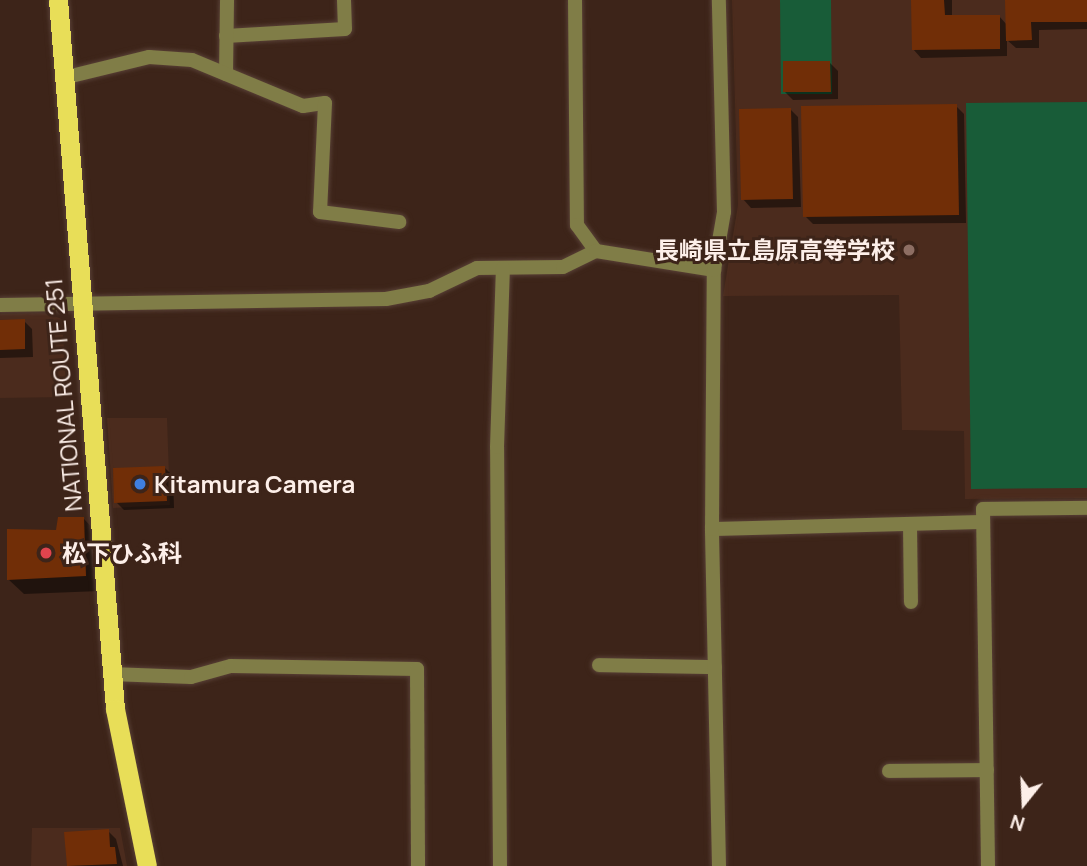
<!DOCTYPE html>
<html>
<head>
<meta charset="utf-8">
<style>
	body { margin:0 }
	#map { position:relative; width:1087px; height:866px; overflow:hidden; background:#3d2419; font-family:Manrope,"Noto Sans JP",sans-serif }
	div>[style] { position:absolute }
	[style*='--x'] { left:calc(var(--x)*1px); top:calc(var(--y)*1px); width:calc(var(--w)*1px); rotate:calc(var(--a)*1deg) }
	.built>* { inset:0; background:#4b2b1d }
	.green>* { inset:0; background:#185c38 }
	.shadow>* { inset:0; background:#0007 }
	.building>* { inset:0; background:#712e07 }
	.roads { filter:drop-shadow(0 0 2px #584036) drop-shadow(0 0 2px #584036) }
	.minor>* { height:14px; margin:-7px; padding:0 7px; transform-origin:7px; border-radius:7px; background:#807d47 }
	.trunk>* { height:19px; margin:-9.5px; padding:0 9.5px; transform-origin:9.5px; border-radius:9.5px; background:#e8de58 }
	.dots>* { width:19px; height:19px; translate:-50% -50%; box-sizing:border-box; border:4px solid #3d2419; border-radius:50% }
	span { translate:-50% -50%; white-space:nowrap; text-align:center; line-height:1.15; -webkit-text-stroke:6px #3d2419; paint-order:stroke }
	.poi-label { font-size:24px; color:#fdefe9; font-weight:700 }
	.right { translate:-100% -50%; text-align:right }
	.left { translate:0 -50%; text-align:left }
	.street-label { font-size:24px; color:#fdefe9 }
	.north { position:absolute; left:989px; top:768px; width:70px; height:70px; -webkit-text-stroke:5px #3d2419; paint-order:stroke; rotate:198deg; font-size:19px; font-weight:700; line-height:28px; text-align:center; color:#fdefe9 }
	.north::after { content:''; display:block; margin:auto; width:24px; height:32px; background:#fdefe9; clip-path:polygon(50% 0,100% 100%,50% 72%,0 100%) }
</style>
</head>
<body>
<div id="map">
	<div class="built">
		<i style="clip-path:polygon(732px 0,1087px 0,1087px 498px,965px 499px,964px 431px,902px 430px,899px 295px,723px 296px,738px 205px)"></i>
		<i style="clip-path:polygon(45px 313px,62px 319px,67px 397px,0 398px,0 314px)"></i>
		<i style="clip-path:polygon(107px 418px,167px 418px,170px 505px,113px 508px)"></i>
		<i style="clip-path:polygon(32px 828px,120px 828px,127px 866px,31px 866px)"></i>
	</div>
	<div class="green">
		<i style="clip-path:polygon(780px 0,831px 0,832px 94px,781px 94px)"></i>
		<i style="clip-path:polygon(1087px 102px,1087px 488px,971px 489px,966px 103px)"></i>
	</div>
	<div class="shadow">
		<i style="clip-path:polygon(913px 0,952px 0,952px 17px,999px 16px,1007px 25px,1007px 0,1087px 0,1087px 29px,1039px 30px,1039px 48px,1016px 48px,1007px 40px,1007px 56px,921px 58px,913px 49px)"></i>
		<i style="clip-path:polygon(830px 63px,838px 71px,838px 99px,793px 100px,785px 92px)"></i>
		<i style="clip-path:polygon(956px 106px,964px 114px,966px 223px,813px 224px,805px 216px)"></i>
		<i style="clip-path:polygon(790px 109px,798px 117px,801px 207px,751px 208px,743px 199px)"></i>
		<i style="clip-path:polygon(24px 321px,32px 329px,33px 357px,0 358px,0 322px)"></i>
		<i style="clip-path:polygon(165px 468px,173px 476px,174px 508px,124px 510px,116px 502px)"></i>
		<i style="clip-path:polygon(84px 519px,99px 535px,100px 591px,24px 594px,8px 579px)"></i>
		<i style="clip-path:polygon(108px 831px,116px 839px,123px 866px,69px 866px,66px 834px)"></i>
	</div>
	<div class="building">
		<i style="clip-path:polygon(911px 0,944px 0,945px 15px,1000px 15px,1000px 49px,912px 50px)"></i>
		<i style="clip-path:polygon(1005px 0,1087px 0,1087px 22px,1031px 22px,1032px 40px,1006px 41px)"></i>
		<i style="clip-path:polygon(783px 61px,830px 61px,831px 92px,783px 92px)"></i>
		<i style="clip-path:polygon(957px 104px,959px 215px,803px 217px,801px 106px)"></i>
		<i style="clip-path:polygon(791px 108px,793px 199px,741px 200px,739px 109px)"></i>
		<i style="clip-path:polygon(25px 319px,25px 349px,0 350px,0 320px)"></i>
		<i style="clip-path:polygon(165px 466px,167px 501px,114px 503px,113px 468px)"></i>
		<i style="clip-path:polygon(58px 517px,84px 517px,86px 576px,7px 580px,7px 529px,56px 530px)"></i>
		<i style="clip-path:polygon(109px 829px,110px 847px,115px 847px,117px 864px,67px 866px,64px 832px)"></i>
	</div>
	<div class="roads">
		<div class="minor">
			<i style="--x:575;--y:0;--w:225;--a:89.5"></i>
			<i style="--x:577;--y:225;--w:32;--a:54"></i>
			<i style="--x:226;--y:36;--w:119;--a:-3.4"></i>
			<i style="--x:345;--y:29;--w:29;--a:-92"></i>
			<i style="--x:226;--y:74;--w:74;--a:-89.2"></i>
			<i style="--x:63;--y:78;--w:89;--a:-13.7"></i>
			<i style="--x:149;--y:57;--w:43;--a:4"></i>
			<i style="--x:192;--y:60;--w:120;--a:22.5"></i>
			<i style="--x:303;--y:106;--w:22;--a:-8"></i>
			<i style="--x:325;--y:103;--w:109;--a:92.6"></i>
			<i style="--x:320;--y:212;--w:80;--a:7.2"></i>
			<i style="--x:0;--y:305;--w:386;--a:-0.9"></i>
			<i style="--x:386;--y:299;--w:44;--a:-10.5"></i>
			<i style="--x:429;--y:291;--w:53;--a:-25.6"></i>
			<i style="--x:477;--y:268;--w:86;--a:-0.7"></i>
			<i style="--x:563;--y:267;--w:37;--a:-26"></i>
			<i style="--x:596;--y:251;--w:120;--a:9.1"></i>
			<i style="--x:910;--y:524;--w:78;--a:89.3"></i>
			<i style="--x:712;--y:529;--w:271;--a:-1.5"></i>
			<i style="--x:599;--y:665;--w:116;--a:1"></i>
			<i style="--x:111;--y:674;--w:80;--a:2.1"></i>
			<i style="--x:191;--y:677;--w:41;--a:-15.4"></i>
			<i style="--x:231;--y:666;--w:186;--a:0.9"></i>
			<i style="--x:417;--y:669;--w:197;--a:89.7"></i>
			<i style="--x:889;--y:771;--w:98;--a:-0.6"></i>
			<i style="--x:500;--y:866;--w:419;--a:-90.4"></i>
			<i style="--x:497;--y:447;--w:179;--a:-88.1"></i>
			<i style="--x:719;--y:866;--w:337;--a:-91.2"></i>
			<i style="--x:712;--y:529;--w:259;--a:-89.6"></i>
			<i style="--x:714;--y:270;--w:59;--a:-80.2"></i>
			<i style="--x:724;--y:212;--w:212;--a:-91.4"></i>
			<i style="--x:988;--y:866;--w:357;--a:-90.8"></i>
			<i style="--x:983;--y:509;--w:104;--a:-0.6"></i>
		</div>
		<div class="trunk">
			<i style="--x:58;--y:0;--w:711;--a:85.4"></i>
			<i style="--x:115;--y:709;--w:160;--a:78.5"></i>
		</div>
	</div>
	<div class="dots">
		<i style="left:909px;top:250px;background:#8d6e63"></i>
		<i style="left:140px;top:484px;background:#3f7fe0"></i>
		<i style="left:46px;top:553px;background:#e0444e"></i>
	</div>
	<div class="poi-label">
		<span class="right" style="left:895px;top:250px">長崎県立島原高等学校</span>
		<span class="left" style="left:154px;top:484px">Kitamura Camera</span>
		<span class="left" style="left:62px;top:553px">松下ひふ科</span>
	</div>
	<div class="street-label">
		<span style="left:63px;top:395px;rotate:-95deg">NATIONAL ROUTE 251</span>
	</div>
	<div class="north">N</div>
</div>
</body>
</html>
